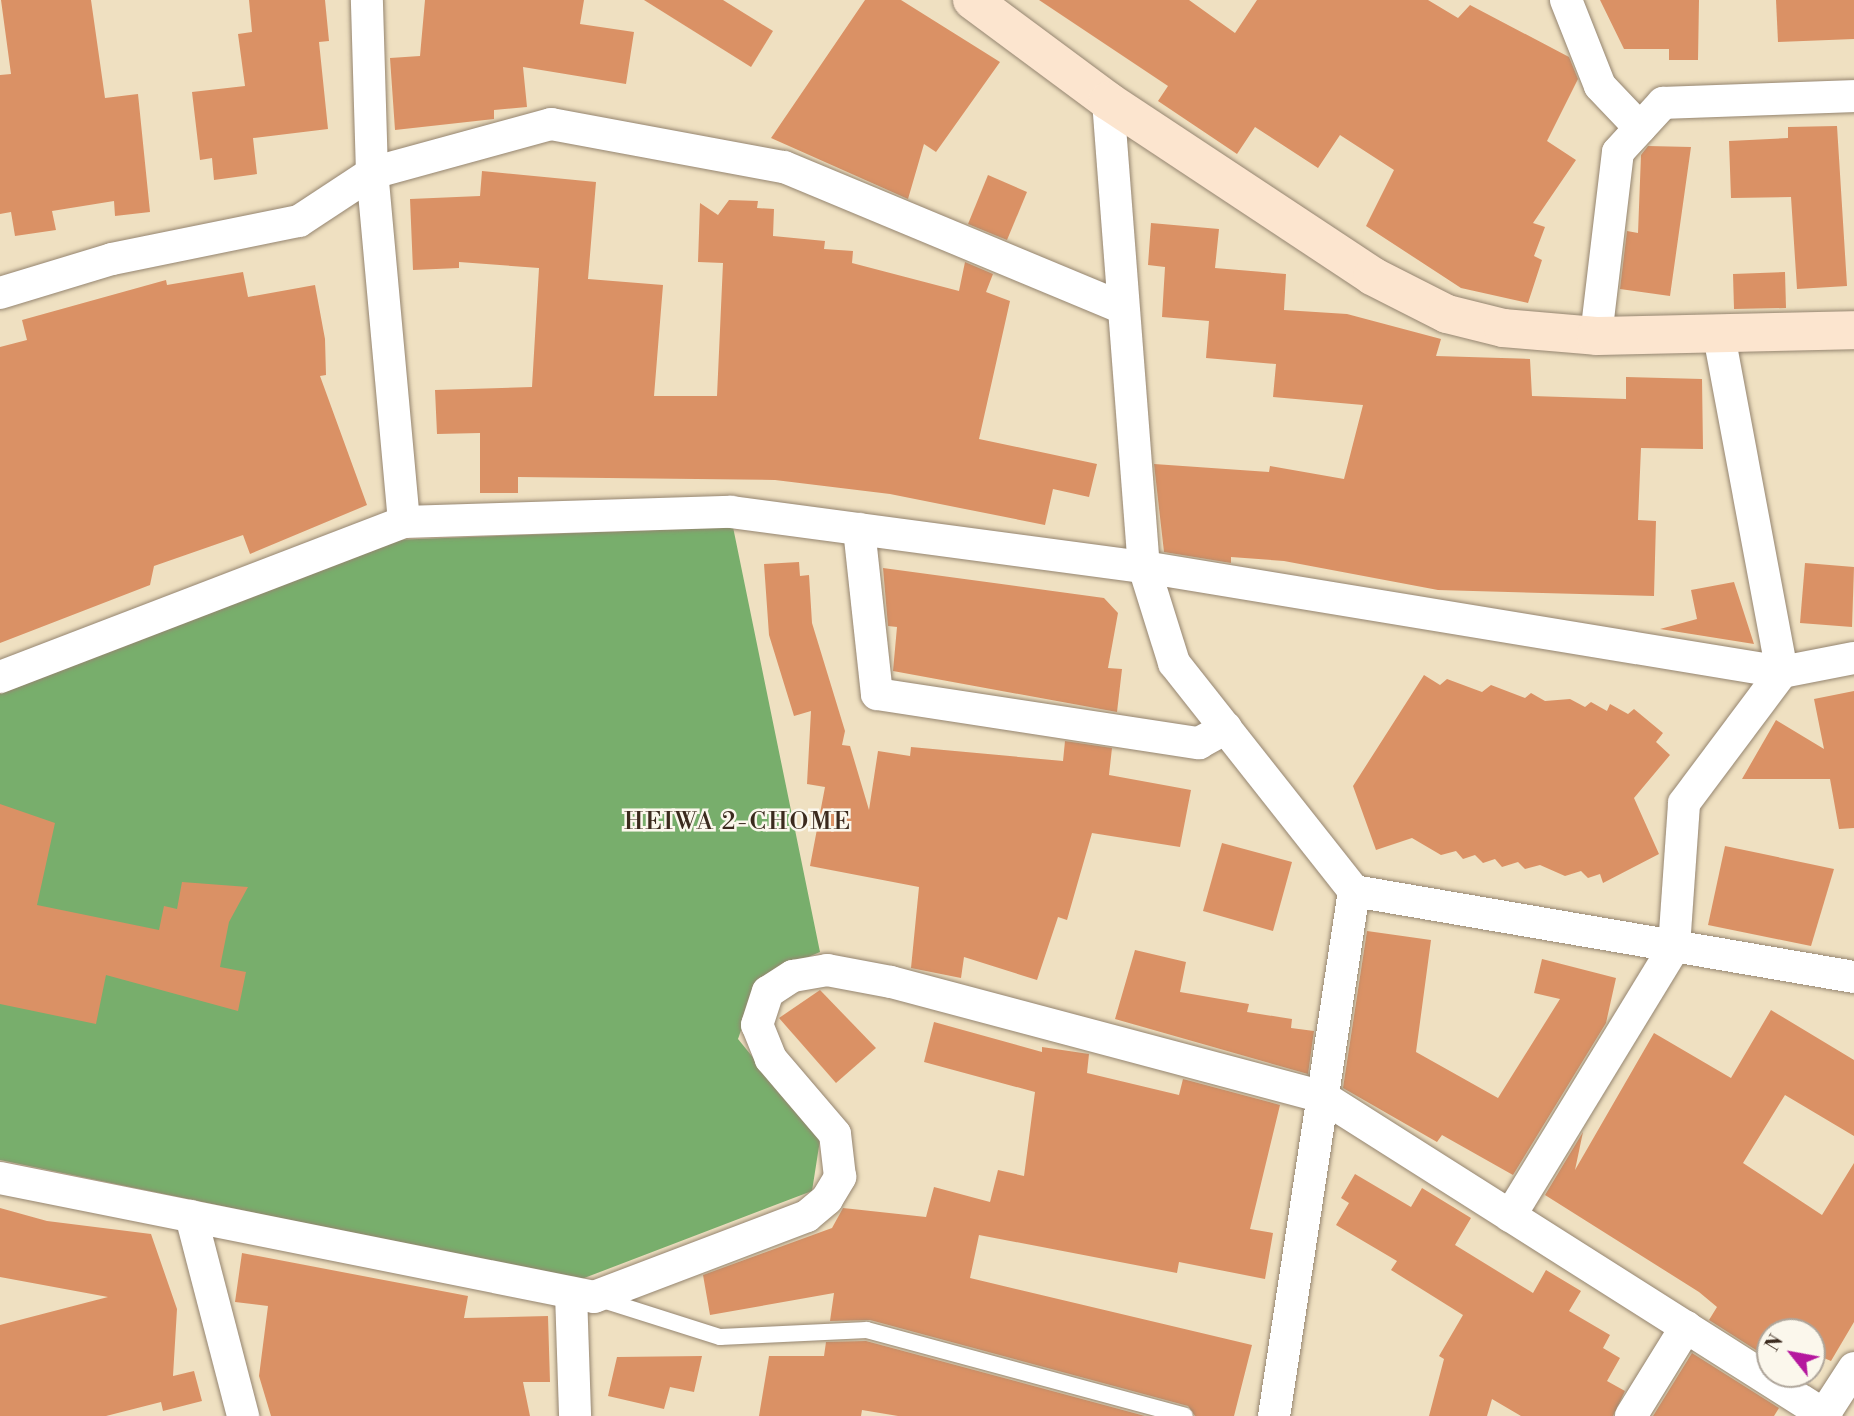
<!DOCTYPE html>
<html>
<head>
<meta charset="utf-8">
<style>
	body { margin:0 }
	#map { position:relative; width:1854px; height:1416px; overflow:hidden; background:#efe0c1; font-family:"Libre Bodoni",serif }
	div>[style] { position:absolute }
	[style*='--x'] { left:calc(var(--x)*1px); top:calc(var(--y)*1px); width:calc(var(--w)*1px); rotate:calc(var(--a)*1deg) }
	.forest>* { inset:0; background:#78ae6c }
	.building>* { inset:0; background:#da9165 }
	.roads { filter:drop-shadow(0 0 2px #958570) drop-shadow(0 0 2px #958570) }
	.lane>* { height:16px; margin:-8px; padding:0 8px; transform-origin:8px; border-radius:8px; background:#fff }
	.street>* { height:32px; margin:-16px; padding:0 16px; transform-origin:16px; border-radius:16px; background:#fff }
	.secondary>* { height:38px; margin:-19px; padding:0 19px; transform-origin:19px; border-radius:19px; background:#fce5cf }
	span { translate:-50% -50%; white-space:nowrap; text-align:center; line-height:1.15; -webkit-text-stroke:5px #fbf7ec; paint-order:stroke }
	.neighbourhood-label { font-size:24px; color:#3b2a1e; letter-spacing:2px }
	.north { position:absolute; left:1756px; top:1318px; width:70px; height:70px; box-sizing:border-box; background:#fbf7ec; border:2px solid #aea59a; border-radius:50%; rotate:301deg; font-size:19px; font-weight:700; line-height:28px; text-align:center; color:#3b2a1e }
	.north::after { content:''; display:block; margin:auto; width:24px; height:32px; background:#b5179e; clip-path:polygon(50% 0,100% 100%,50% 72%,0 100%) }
</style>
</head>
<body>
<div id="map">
	<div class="forest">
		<i style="clip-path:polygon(733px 527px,820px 952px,759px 978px,738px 1039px,820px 1140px,812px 1191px,579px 1280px,0 1160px,0 694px,393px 540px)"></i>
	</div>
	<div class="building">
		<i style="clip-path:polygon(1px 0,91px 0,105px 98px,138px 94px,150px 212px,115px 216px,114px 201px,52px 211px,56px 230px,15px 236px,11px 212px,0 214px,0 75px,11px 74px)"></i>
		<i style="clip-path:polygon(249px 0,325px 0,329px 41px,319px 42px,328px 129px,253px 138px,257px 174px,214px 180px,212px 158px,200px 160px,192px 92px,245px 86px,238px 34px,252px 32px)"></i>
		<i style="clip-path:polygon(425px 0,584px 0,580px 24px,634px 32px,626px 84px,523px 67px,527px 107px,494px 110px,494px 119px,395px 130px,390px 58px,420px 56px)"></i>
		<i style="clip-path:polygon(644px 0,723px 0,773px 31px,751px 67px)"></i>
		<i style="clip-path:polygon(865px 0,901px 0,1000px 62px,936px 152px,924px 144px,908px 199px,771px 138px)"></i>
		<i style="clip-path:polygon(1039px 0,1189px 0,1235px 33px,1257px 0,1428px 0,1458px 18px,1470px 5px,1569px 57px,1578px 79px,1547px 141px,1576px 160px,1533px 223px,1545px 227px,1534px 256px,1542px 260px,1528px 303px,1461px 288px,1366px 226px,1394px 170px,1340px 135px,1318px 168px,1255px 127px,1237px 154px,1158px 101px,1168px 86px)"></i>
		<i style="clip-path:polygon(1600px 0,1699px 0,1698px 60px,1669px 60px,1669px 49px,1624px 49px)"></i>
		<i style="clip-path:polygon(1776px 0,1854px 0,1854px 39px,1778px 42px)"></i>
		<i style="clip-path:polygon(1837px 126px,1847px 286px,1797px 289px,1791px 197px,1731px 198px,1729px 141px,1788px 138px,1788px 127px)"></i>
		<i style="clip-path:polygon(1648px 146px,1691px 147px,1670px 296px,1620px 289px,1627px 231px,1638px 233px,1641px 155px)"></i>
		<i style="clip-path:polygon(482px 171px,596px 182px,588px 279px,663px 285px,654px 396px,717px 396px,723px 263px,698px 262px,700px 203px,718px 215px,729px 200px,758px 201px,757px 208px,774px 209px,773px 236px,825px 241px,824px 249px,853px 251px,852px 263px,959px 291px,965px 262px,993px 274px,986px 292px,1010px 301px,979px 439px,1097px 464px,1089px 497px,1053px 489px,1045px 525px,890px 494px,775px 480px,518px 477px,518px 493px,480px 493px,480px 433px,437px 434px,435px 390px,532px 387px,539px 268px,459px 262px,459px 268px,413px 270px,410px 199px,480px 196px)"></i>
		<i style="clip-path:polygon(988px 175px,1027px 192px,1007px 240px,968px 224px)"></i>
		<i style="clip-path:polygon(1151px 223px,1219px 229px,1215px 268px,1286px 274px,1284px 310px,1347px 314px,1441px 339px,1436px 356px,1530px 359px,1532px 396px,1626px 399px,1626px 377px,1702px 379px,1703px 449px,1641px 448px,1638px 520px,1656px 521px,1654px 596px,1438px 590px,1284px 561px,1231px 557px,1231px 563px,1164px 552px,1154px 464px,1269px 472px,1270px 466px,1344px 479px,1363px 405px,1273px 397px,1276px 364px,1206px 358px,1209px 321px,1162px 317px,1165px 267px,1148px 265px)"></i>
		<i style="clip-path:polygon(243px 272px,248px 297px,315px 285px,325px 339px,326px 375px,320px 376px,367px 505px,250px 554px,243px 535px,154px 566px,150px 585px,0 643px,0 347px,27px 340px,22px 320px,166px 280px,167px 285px)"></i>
		<i style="clip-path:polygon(1785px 272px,1786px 308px,1734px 309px,1733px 274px)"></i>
		<i style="clip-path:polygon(799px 562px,800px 576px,809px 575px,812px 623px,845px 731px,842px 745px,850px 746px,869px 810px,878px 751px,910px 756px,911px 747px,1063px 761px,1065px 741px,1112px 748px,1109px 775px,1191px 790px,1180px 847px,1092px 833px,1067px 920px,1058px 917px,1037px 980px,964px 957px,961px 978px,911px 968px,919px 887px,810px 866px,825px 787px,807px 784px,811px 711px,794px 716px,769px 635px,764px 564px)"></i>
		<i style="clip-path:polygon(1805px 563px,1854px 567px,1852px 627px,1800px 623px)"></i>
		<i style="clip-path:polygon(883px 568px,1104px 598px,1118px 613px,1108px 668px,1122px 669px,1117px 712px,893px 671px,897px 627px,888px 626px)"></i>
		<i style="clip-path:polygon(1734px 582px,1754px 644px,1660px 629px,1697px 619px,1691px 590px)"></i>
		<i style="clip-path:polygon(1424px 675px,1440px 685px,1447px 679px,1482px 692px,1491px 685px,1525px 698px,1531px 693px,1545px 701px,1570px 699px,1585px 707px,1591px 702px,1607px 711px,1610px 704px,1628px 714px,1634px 709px,1663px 733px,1656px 742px,1670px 755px,1634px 798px,1659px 854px,1603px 883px,1600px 874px,1588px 878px,1581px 871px,1565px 876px,1540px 865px,1525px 869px,1518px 862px,1502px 867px,1495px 859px,1483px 863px,1475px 855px,1463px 859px,1456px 851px,1441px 855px,1412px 838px,1376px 850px,1353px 786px)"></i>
		<i style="clip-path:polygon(1854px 691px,1854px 828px,1839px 829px,1830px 779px,1742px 779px,1776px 720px,1824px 749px,1814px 699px)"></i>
		<i style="clip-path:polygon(0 804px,55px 823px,37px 905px,159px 930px,164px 906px,177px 909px,182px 882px,248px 887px,229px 922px,220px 967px,246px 972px,238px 1011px,106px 975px,96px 1024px,0 1004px)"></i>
		<i style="clip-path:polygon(1222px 843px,1292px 862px,1273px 931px,1203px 911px)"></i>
		<i style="clip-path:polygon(1725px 846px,1834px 869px,1811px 946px,1708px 925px)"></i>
		<i style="clip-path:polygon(1367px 931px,1431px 940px,1416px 1052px,1498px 1098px,1560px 999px,1534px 993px,1542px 959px,1616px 978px,1606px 1023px,1513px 1175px,1442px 1135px,1437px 1142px,1343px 1088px)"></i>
		<i style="clip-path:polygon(1135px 950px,1186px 962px,1180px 992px,1249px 1004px,1247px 1012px,1292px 1019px,1291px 1028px,1314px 1031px,1308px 1074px,1115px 1019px)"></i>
		<i style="clip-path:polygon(820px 990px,876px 1048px,836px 1083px,779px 1018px)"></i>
		<i style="clip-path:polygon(1771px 1010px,1854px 1060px,1854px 1136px,1785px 1095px,1743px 1163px,1822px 1215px,1854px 1163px,1854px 1322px,1831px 1361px,1812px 1353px,1812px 1332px,1770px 1332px,1770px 1359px,1709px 1320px,1717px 1307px,1699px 1292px,1545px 1195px,1583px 1132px,1575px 1170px,1654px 1033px,1731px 1078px)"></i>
		<i style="clip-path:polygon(934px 1022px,1042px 1052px,1042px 1047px,1089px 1054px,1087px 1073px,1179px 1095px,1183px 1079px,1280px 1105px,1250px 1229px,1273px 1233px,1265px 1279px,1179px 1262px,1177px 1273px,979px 1235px,970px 1278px,1252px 1345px,1234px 1416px,1195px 1416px,1188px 1406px,870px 1320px,830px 1321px,834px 1293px,710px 1315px,703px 1275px,832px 1228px,843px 1208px,926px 1217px,934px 1187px,990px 1202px,998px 1170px,1024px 1176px,1035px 1092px,924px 1062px)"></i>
		<i style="clip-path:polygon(1355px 1174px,1411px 1207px,1422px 1188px,1471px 1218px,1455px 1245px,1533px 1293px,1546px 1270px,1581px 1291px,1569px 1311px,1610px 1335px,1603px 1348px,1620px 1358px,1607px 1381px,1625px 1391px,1613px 1416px,1521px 1416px,1492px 1399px,1487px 1416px,1429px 1416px,1444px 1359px,1439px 1356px,1463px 1315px,1391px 1270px,1397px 1261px,1336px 1225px,1349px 1203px,1341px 1198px)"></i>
		<i style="clip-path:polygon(0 1208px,47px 1221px,151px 1234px,177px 1309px,173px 1376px,194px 1371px,202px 1401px,163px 1411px,161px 1402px,106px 1416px,0 1416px,0 1325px,108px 1297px,0 1277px)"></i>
		<i style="clip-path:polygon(242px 1253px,468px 1296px,464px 1318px,548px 1316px,550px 1382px,523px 1382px,530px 1416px,271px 1416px,259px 1376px,268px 1306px,235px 1302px)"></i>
		<i style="clip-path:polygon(866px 1341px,1145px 1416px,898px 1416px,862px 1410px,861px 1416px,759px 1416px,769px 1356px,824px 1356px,826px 1342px)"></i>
		<i style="clip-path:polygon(1692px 1353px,1779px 1408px,1774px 1416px,1653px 1416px)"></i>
		<i style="clip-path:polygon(702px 1356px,694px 1392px,670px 1387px,664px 1409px,608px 1396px,617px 1357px)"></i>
	</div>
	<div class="roads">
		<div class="lane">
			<i style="--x:600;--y:1299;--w:126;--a:17.6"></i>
			<i style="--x:720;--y:1337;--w:147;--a:-2.7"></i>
			<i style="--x:867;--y:1330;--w:329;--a:15.1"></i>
		</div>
		<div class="street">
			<i style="--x:1566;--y:0;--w:92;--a:68.4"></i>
			<i style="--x:1600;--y:86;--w:58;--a:46.4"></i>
			<i style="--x:1108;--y:101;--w:467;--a:85.6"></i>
			<i style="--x:1144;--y:567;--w:101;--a:72.6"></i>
			<i style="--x:1174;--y:663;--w:290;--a:51.7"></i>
			<i style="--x:1354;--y:891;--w:531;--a:98.66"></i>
			<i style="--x:0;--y:293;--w:117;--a:-16.9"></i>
			<i style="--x:112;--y:259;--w:191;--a:-11.5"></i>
			<i style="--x:299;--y:221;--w:87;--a:-33.3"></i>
			<i style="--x:372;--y:173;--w:173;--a:-91.7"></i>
			<i style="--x:1596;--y:336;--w:185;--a:-83.2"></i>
			<i style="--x:1618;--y:152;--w:67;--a:-47.4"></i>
			<i style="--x:1663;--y:103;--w:191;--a:-2.1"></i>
			<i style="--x:404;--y:522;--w:350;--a:-95.2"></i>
			<i style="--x:372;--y:173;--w:186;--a:-15.3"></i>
			<i style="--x:551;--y:124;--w:237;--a:10.5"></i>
			<i style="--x:784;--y:167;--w:364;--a:22.6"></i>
			<i style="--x:859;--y:529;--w:166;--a:83.8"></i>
			<i style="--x:877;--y:694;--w:326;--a:8.7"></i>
			<i style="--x:1199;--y:743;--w:31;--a:-29"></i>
			<i style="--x:0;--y:677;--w:433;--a:-21"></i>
			<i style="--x:404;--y:522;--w:327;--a:-1.8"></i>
			<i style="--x:731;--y:512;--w:417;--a:7.6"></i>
			<i style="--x:1144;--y:567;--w:647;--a:9.35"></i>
			<i style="--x:1782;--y:672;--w:73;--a:-11"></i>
			<i style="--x:1354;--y:891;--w:507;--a:9.76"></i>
			<i style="--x:0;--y:1178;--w:606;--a:11.33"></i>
			<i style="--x:594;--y:1297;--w:228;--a:-20.8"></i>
			<i style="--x:807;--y:1216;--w:26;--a:-40"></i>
			<i style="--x:827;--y:1199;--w:26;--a:-59"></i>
			<i style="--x:840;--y:1177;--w:43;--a:-96.6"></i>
			<i style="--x:835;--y:1134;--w:99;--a:-130.5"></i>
			<i style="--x:771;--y:1059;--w:37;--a:-112"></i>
			<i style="--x:757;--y:1025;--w:35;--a:-72"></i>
			<i style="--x:768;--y:992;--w:30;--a:-33"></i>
			<i style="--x:793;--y:976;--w:35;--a:-10"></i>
			<i style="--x:827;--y:970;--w:65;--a:10.6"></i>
			<i style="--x:891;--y:982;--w:447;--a:14.9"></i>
			<i style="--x:1323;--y:1097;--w:596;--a:32.38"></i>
			<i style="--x:191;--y:1216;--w:207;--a:75.4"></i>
			<i style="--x:1510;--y:1216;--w:315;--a:-58.6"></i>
			<i style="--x:1674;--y:947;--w:144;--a:-86"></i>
			<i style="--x:1684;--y:803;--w:164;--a:-53.2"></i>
			<i style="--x:1782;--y:672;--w:342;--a:-100.6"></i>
			<i style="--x:571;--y:1293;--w:123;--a:88.1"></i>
			<i style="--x:1631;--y:1416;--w:105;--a:-58.3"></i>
			<i style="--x:1823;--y:1416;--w:57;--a:-57.1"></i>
		</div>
		<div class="secondary">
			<i style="--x:972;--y:0;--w:169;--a:36.6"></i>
			<i style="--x:1108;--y:101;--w:317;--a:33.5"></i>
			<i style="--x:1372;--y:276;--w:84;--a:26.9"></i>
			<i style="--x:1447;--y:314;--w:58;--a:14"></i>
			<i style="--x:1503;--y:328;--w:93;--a:4.9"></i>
			<i style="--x:1596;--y:336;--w:258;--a:-1.3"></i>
		</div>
	</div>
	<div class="neighbourhood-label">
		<span style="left:738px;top:823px">HEIWA 2-CHOME</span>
	</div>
	<div class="north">N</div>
</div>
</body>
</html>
